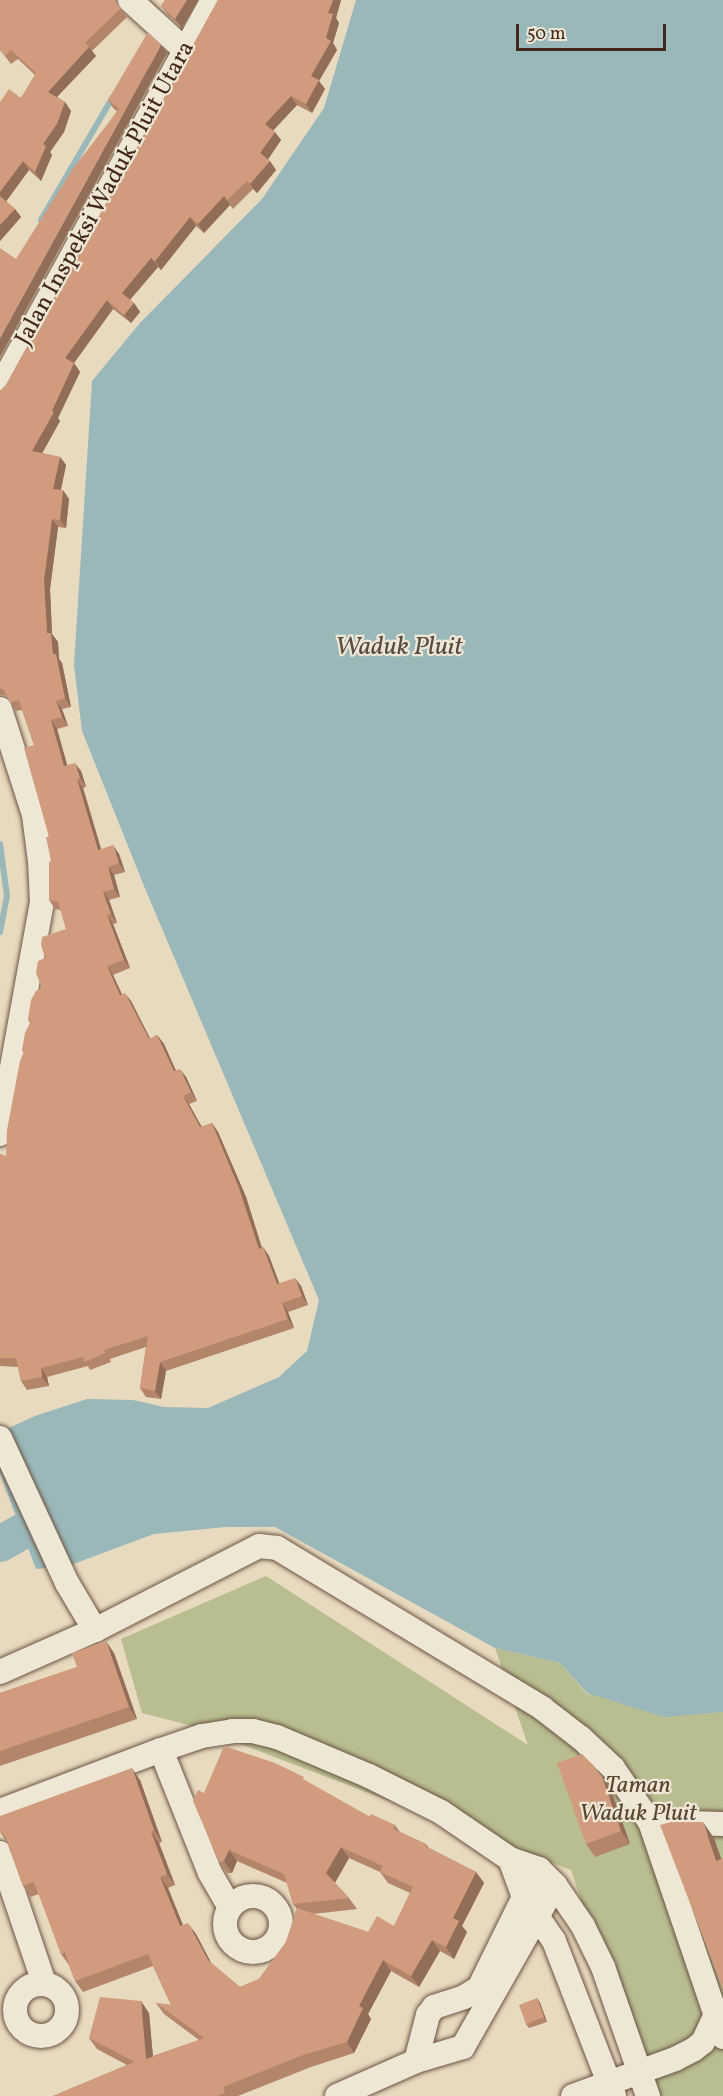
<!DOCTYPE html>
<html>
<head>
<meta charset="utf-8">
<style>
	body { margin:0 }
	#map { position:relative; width:723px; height:2096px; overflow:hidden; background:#e7dabf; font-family:Vollkorn,serif }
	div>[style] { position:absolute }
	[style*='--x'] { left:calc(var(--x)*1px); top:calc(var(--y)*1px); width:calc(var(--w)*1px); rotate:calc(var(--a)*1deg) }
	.green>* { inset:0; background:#b9be90 }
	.water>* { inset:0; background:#9ab8ba }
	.stream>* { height:6px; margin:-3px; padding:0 3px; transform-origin:3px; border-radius:3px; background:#9ab8ba }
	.river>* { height:36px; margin:-18px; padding:0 18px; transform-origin:18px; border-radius:18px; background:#9ab8ba }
	.roads { filter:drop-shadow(0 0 2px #6c5444) drop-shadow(0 0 2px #6c5444) }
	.minor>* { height:24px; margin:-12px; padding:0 12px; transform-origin:12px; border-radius:12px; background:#efe7d5 }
	.minor>.ring { margin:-12px; padding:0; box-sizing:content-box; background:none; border:24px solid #efe7d5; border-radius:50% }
	.wall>* { inset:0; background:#b3866c }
	.shaded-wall>* { inset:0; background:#926d58 }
	.building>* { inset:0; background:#d09c7d }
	span { translate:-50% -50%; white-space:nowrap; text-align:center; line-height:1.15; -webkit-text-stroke:4.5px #efe7d5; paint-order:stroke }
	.street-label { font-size:24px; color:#43281b }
	.park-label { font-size:24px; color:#5b4632; font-style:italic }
	.water-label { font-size:26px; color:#594c43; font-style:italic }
	.scale { position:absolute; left:516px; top:24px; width:150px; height:27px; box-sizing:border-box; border:3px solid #43281b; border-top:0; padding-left:8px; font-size:18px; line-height:21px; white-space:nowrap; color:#43281b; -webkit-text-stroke:4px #efe7d5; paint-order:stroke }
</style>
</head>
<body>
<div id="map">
	<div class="green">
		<i style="clip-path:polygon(266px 1576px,528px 1745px,495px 1648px,560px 1663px,587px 1694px,723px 1712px,723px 2096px,648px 2096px,571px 1870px,193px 1726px,142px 1713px,121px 1639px)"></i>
	</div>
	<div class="water">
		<i style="clip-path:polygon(356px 0,723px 0,723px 1712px,664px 1717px,587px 1693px,560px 1663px,495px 1648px,275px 1527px,226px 1527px,154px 1534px,68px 1566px,36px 1569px,0 1474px,0 1432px,35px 1416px,87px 1399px,133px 1400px,164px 1407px,208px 1408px,279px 1377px,307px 1351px,319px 1300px,144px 886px,82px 731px,74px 665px,92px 381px,140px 323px,262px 199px,324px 108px)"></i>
	</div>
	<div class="stream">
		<i style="--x:41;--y:220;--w:143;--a:-59.7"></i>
		<i style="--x:0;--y:844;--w:52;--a:82.3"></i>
		<i style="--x:7;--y:896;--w:37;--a:101"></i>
	</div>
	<div class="river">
		<i style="--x:0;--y:1544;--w:76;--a:-29.3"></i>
	</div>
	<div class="roads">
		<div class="minor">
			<i style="--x:130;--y:0;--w:74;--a:42.3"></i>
			<i style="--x:0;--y:387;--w:442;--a:-61.2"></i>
			<i style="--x:0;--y:709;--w:111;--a:72.2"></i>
			<i style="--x:34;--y:815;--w:46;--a:82.6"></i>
			<i style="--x:40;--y:861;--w:41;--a:87.2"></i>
			<i style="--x:42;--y:902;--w:236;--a:100.3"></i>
			<i style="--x:0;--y:1438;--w:160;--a:65.2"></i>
			<i style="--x:67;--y:1583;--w:55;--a:59.2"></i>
			<i style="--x:0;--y:1672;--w:104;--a:-23.9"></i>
			<i style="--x:95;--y:1630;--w:184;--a:-27.1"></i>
			<i style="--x:259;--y:1546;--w:18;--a:6"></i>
			<i style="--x:277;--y:1548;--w:310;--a:31.1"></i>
			<i style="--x:542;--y:1708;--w:49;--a:37.6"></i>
			<i style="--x:581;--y:1738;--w:44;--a:43.2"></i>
			<i style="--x:613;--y:1768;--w:65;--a:55.6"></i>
			<i style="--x:650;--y:1822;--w:227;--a:71.2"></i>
			<i style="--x:161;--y:1750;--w:132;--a:68.3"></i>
			<i style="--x:210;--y:1873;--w:39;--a:60"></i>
			<i style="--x:0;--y:1811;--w:172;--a:-20.8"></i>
			<i style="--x:161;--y:1750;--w:43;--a:-18.9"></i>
			<i style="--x:202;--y:1736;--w:30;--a:-9"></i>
			<i style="--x:232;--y:1731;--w:21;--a:0"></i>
			<i style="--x:253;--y:1731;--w:25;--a:14"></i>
			<i style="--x:277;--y:1737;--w:100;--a:23"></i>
			<i style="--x:369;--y:1776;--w:80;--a:26.6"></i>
			<i style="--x:441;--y:1812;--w:83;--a:34.3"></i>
			<i style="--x:510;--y:1859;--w:31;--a:19"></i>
			<i style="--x:539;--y:1869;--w:23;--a:45"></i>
			<i style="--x:555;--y:1885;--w:50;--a:55.7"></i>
			<i style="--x:583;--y:1926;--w:46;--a:64"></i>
			<i style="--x:603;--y:1967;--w:137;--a:70.8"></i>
			<i style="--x:650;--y:1822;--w:73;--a:1.6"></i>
			<i style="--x:0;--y:1853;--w:137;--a:71.3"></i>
			<i style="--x:510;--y:1859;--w:40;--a:69.8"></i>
			<i style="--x:524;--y:1897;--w:53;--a:55.7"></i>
			<i style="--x:554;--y:1941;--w:166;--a:68.8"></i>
			<i class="ring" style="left:225px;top:1896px;width:32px;height:32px"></i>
			<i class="ring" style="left:15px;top:1984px;width:28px;height:28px"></i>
			<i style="--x:416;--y:2061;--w:48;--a:-75.4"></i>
			<i style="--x:428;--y:2015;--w:10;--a:-53"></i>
			<i style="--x:434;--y:2007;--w:32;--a:-18"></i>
			<i style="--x:464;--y:1997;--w:17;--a:-31"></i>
			<i style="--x:479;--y:1988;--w:115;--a:-63.7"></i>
			<i style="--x:337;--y:2096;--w:86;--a:-23.9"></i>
			<i style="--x:416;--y:2061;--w:49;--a:-16.6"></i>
			<i style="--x:463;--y:2047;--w:186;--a:-60.4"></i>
			<i style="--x:573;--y:2096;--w:109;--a:-19.9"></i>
			<i style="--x:675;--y:2059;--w:20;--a:-27"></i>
			<i style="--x:693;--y:2050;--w:13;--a:-39"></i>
			<i style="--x:703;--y:2042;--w:29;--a:-65"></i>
		</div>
	</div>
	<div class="wall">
		<i style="clip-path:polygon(0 0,116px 0,116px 3px,127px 17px,92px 51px,96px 56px,57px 97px,65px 102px,71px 111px,64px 132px,50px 152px,52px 155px,41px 181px,29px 170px,6px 201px,15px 209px,21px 217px,0 241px,0 102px,21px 98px,35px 75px,18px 59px,11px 64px,0 50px)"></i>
		<i style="clip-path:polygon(165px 0,198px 0,182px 28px,168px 15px,161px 6px)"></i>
		<i style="clip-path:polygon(218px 0,341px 0,336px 18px,339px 23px,333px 43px,337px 50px,319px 81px,325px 89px,312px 113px,297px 105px,273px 130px,281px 140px,268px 159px,276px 170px,257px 193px,253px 189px,233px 209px,230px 205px,204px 233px,196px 226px,161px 270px,158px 267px,130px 300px,134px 303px,140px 312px,131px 323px,113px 309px,74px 363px,80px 372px,58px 418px,60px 421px,42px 453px,60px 457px,66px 465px,61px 490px,69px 499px,66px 528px,58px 527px,50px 589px,52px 634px,58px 642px,59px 659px,62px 663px,71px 707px,62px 709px,68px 726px,57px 729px,67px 765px,81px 771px,86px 787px,83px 788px,101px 849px,119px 854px,125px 872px,114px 875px,120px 897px,109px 900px,117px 923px,113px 924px,130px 968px,113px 975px,122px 994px,131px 1001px,150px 1039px,157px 1035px,164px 1044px,176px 1071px,186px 1077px,197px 1101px,189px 1104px,201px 1127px,212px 1123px,218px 1132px,246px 1197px,262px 1248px,263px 1247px,269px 1256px,279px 1283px,301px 1286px,308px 1305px,288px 1312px,294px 1328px,166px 1371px,161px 1399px,146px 1397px,140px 1388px,146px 1347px,110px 1359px,111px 1362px,90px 1370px,88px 1366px,47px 1377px,49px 1386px,27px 1390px,21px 1381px,18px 1367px,0 1366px,0 1154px,6px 1156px,24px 1053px,22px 1050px,30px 1023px,28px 1019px,42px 988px,45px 958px,66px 929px,61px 910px,55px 909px,49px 900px,51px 861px,49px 837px,34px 745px,22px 710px,16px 711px,7px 697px,4px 695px,0 695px,0 391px,6px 385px)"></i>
		<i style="clip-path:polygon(167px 53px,16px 259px,117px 111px,114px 109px,108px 100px)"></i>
		<i style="clip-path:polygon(114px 1653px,137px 1719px,0 1766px,0 1693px,77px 1667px)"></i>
		<i style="clip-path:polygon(593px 1765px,611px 1790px,630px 1844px,595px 1857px,586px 1844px)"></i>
		<i style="clip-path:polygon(evenodd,140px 1780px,162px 1842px,159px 1843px,175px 1885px,168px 1888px,183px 1925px,196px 1934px,211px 1963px,240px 1987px,259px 1979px,286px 1942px,297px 1909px,293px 1904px,287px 1883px,237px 1861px,232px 1873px,227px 1873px,219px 1862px,204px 1793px,307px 1782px,370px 1817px,395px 1825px,400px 1832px,426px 1844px,429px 1848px,476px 1872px,484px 1883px,462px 1926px,467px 1932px,454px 1959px,440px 1951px,419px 1987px,391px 1971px,368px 2014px,371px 2019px,354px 2053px,311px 2067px,238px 2096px,53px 2096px,127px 2065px,97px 2049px,89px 2038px,149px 2013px,153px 2056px,199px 2040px,164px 2014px,156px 2003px,171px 2005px,153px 1966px,83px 1992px,75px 1981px,69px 1965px,61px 1954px,39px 1894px,30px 1897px,23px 1886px,7px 1842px,0 1832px,140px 1780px,349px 1858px,380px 1872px,388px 1883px,410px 1893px,394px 1926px,368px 1932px,313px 1914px,357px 1909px,349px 1898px,335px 1883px,349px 1858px)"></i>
		<i style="clip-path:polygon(537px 1998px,540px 2003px,547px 2022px,529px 2028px,526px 2024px)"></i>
	</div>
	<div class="shaded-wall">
		<i style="clip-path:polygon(187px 0,198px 0,182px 28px,175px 19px)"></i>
		<i style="clip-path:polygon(333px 0,341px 0,336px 18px,339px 23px,333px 43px,337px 50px,319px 81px,325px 89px,312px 113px,306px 104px,311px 76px,326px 38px,328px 13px)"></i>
		<i style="clip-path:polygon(161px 45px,167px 53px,0 357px,0 338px)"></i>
		<i style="clip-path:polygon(89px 47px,96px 56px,54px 100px,48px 92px)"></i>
		<i style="clip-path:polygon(291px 96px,297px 105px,271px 133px,265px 124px)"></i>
		<i style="clip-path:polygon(65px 102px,71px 111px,64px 132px,50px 152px,52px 155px,41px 181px,35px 172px,43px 144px)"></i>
		<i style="clip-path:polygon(275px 132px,281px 140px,267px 161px,260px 153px)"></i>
		<i style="clip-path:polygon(23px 161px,29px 170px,5px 203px,0 197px,0 192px)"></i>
		<i style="clip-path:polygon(270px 161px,276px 170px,257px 193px,250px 184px)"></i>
		<i style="clip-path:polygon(224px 196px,230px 205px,204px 233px,198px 224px)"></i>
		<i style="clip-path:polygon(15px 209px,21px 217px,0 241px,0 225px)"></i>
		<i style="clip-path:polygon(190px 217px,196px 226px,161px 270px,155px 261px)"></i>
		<i style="clip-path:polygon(151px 258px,158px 267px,128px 302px,122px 293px)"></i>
		<i style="clip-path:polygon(107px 300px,113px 309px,71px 367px,65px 358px)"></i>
		<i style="clip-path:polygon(134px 303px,140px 312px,131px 323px,124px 315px)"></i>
		<i style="clip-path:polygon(74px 363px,80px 372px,58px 418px,60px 421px,39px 459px,32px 451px)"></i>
		<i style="clip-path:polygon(60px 457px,66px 465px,59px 498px,53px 489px)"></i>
		<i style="clip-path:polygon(63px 490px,69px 499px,66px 528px,60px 520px)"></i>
		<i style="clip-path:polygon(52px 519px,58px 527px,50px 589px,52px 634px,58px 642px,59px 659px,62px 663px,71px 707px,65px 698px,53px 654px,47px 633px,44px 580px)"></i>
		<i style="clip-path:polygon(56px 701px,62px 709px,68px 726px,62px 717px)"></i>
		<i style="clip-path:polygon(51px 720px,57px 729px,70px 775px,64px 766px)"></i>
		<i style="clip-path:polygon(75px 763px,81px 771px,86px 787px,80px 778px)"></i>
		<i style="clip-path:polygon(77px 779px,83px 788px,104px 859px,98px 850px)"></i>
		<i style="clip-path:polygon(113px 845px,119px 854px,125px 872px,119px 863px)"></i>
		<i style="clip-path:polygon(108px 867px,114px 875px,120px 897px,114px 889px)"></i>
		<i style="clip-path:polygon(103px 892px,109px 900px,117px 923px,111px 914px)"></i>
		<i style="clip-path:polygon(107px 915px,113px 924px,130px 968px,124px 960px)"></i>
		<i style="clip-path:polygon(107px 966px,113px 975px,126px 1004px,120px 995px)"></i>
		<i style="clip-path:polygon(125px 993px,131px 1001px,155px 1048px,149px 1039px)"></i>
		<i style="clip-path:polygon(157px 1035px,164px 1044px,180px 1080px,174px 1071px)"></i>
		<i style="clip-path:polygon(180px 1069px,186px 1077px,197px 1101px,191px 1092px)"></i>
		<i style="clip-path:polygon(183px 1096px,189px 1104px,207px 1136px,200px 1127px)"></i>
		<i style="clip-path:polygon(212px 1123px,218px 1132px,246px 1197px,265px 1258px,259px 1249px)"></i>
		<i style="clip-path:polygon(263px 1247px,269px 1256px,283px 1293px,277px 1284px)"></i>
		<i style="clip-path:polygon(295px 1278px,301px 1286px,308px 1305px,302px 1296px)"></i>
		<i style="clip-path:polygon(282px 1303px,288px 1312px,294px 1328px,288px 1319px)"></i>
		<i style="clip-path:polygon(160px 1362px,166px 1371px,161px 1399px,155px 1391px)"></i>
		<i style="clip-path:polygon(41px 1368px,47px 1377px,49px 1386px,42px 1377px)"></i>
		<i style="clip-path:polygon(106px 1641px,114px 1653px,137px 1719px,129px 1707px)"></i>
		<i style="clip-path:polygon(132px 1768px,140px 1780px,162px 1842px,154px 1830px)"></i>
		<i style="clip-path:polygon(602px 1777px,611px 1790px,630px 1844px,621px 1831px)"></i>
		<i style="clip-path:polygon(703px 1822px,714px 1838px,723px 1864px,716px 1861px)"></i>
		<i style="clip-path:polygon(151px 1832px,159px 1843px,175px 1885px,167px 1874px)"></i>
		<i style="clip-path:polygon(341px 1847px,349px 1858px,334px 1884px,326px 1873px)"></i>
		<i style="clip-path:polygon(229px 1850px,237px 1861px,232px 1873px,224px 1861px)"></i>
		<i style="clip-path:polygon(476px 1872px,484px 1883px,462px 1926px,467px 1932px,454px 1959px,446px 1947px,453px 1918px)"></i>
		<i style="clip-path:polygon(160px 1877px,168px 1888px,188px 1938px,180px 1926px)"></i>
		<i style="clip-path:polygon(188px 1923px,196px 1934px,216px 1972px,208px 1960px)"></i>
		<i style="clip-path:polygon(432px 1940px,440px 1951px,419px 1987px,411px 1976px)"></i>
		<i style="clip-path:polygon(383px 1960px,391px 1971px,368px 2014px,371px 2019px,354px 2053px,347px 2042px,359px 2006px)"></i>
		<i style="clip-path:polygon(537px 1998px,540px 2003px,547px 2022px,544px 2017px)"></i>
		<i style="clip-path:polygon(141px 2001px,149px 2013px,154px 2070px,146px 2059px)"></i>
	</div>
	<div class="building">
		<i style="clip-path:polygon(0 0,114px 0,121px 8px,85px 43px,89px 47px,48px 92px,65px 102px,57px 124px,43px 144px,46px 146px,35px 172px,23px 161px,0 192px,0 102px,9px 89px,21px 98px,36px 73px,11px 50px,5px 56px,0 49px)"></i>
		<i style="clip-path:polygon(165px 0,187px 0,175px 19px,161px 6px)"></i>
		<i style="clip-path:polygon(218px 0,333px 0,328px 13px,333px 14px,326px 38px,331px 41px,311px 76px,319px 80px,306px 104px,291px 96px,265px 124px,275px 132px,260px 153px,270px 161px,250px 184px,247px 181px,227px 200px,224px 196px,198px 224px,190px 217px,155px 261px,151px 258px,122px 293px,134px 303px,124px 315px,107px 300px,65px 358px,74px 363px,52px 411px,54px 412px,32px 451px,60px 457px,53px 489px,63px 490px,60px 520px,52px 519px,44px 580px,47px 633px,51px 633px,53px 654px,56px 654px,65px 698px,56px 701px,62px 717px,51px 720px,64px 766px,75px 763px,80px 778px,77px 779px,98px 850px,113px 845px,119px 863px,108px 867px,114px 889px,103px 892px,111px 914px,107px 915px,124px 960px,107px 966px,120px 995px,125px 993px,149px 1039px,157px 1035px,174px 1071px,180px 1069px,191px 1092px,183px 1096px,200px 1127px,212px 1123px,239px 1188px,259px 1249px,263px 1247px,277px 1284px,295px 1278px,302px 1296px,282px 1303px,288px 1319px,160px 1362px,155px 1391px,140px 1388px,148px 1336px,104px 1350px,105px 1353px,84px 1362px,83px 1357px,41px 1368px,42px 1377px,21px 1381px,16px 1358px,0 1358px,0 1154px,6px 1156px,7px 1130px,20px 1061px,24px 1051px,22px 1050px,25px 1033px,31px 1021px,28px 1019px,31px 1000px,36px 991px,42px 988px,36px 973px,38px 961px,45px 958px,41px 945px,42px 937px,66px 929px,58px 902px,49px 900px,49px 862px,51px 861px,46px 837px,49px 837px,24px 748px,34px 745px,19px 700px,10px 703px,4px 690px,0 688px,0 391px,6px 385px)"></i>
		<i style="clip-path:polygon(148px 32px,161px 45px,0 338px,0 248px,16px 259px,72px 170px,119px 109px,108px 100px)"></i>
		<i style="clip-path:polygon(0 196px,15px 209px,0 225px)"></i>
		<i style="clip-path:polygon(106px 1641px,129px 1707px,0 1751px,0 1693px,77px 1667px,72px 1653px)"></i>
		<i style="clip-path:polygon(224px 1746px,275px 1763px,304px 1777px,303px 1779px,370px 1817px,371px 1814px,395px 1825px,393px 1829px,426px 1844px,425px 1846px,476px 1872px,453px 1918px,459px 1921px,446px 1947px,432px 1940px,411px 1976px,383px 1960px,359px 2006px,363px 2008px,347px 2042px,303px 2055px,223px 2087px,225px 2093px,216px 2096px,53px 2096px,135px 2062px,89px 2038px,100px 1997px,141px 2001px,146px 2059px,204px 2038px,156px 2003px,171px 2005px,148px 1954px,75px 1981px,65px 1952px,61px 1954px,34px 1882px,23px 1886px,6px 1837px,0 1831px,0 1816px,132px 1768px,154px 1830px,151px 1832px,167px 1874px,160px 1877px,180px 1926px,188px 1923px,208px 1960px,240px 1987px,259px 1979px,286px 1942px,297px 1908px,368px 1932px,377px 1916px,394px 1926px,413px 1887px,380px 1872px,383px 1866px,341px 1847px,326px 1873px,349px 1898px,293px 1904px,284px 1874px,229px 1850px,224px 1861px,219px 1862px,193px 1801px,198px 1790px,204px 1793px)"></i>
		<i style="clip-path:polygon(582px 1754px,593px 1765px,602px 1777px,621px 1831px,586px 1844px,557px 1763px)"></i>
		<i style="clip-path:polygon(671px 1822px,703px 1822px,716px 1861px,723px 1858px,723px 1989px,660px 1825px)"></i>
		<i style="clip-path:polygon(537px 1998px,544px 2017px,526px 2024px,519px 2005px)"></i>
	</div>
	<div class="street-label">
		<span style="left:106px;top:194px;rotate:-61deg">Jalan Inspeksi Waduk Pluit Utara</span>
	</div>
	<div class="park-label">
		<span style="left:638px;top:1801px">Taman<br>Waduk Pluit</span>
	</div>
	<div class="water-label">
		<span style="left:399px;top:648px">Waduk Pluit</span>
	</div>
	<div class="scale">50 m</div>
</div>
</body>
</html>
